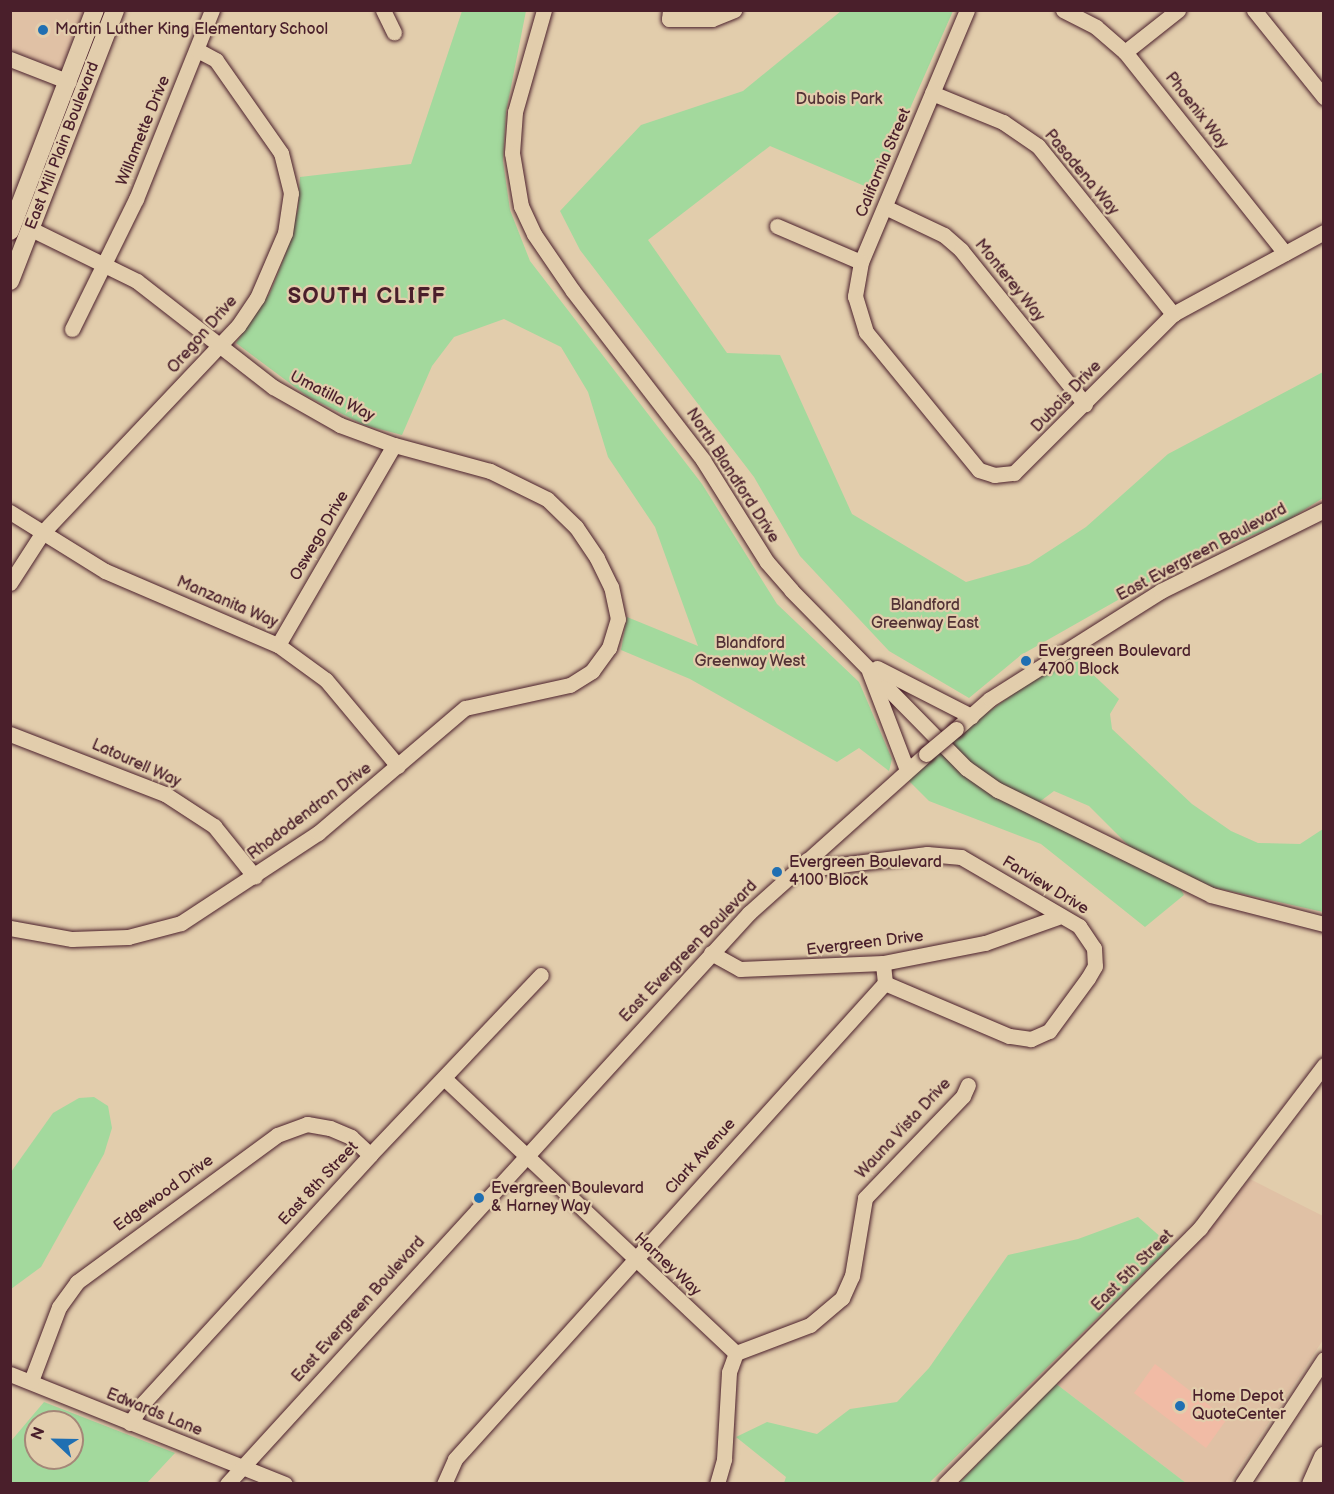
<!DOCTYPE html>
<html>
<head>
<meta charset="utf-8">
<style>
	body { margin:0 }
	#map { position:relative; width:1334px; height:1494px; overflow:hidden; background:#e2cdac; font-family:"Balsamiq Sans",sans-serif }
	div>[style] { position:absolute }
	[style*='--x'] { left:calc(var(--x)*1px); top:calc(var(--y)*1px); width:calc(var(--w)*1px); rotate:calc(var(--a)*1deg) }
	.built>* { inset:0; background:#e0c1a5 }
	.green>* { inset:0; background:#a3d99d }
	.building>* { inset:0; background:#f1bba5 }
	.roads { filter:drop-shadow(0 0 2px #4a1f2b) drop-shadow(0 0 2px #4a1f2b) }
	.minor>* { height:15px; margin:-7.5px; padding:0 7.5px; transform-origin:7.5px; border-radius:7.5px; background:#e2cdac }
	.major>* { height:18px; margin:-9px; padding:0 9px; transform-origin:9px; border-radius:9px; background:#e2cdac }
	.highway>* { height:21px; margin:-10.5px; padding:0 10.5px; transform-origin:10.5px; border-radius:10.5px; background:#e2cdac }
	.bridges { filter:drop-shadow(0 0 2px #4a1f2b) drop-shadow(0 0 2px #4a1f2b) }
	.minor-bridge>* { height:15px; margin:-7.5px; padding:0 7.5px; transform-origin:7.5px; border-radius:7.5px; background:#e2cdac }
	.dots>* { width:16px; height:16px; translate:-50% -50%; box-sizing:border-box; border:3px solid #e2cdac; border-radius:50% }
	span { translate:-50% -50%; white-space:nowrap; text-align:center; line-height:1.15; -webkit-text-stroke:4.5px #e2cdac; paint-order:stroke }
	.poi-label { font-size:16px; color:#4a1f2b }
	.left { translate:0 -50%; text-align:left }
	.park-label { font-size:16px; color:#533236 }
	.street-label { font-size:16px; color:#4a1f2b }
	.district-label { font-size:22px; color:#4a1f2b; font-weight:700; letter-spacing:1.5px }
	.frame { position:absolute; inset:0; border:12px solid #4a1f2b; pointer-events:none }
	.north { position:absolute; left:24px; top:1410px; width:60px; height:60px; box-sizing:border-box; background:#e2cdac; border:2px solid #a58778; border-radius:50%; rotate:292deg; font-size:16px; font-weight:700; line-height:24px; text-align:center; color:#4a1f2b }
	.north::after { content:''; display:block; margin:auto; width:21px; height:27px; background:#1f6fb2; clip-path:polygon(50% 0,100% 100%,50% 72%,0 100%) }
</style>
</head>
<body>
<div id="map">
	<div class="built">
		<i style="clip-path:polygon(10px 11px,84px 11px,61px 70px,11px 50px)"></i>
		<i style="clip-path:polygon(1250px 1179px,1323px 1216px,1323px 1340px,1229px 1483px,1186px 1483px,1055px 1383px,1148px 1294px)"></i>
	</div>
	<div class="green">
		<i style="clip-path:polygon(462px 11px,526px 11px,506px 112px,503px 161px,510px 210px,530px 261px,702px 484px,777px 604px,859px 682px,892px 759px,889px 771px,859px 748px,837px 762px,690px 679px,621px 650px,627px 617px,698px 646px,655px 527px,608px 457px,588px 392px,561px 347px,504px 319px,454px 337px,432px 366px,402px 435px,364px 425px,307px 396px,236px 343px,270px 293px,286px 253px,298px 209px,300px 177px,411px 164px)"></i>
		<i style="clip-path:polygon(841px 11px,953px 11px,874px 190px,770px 146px,648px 240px,727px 353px,780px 355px,852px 514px,966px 582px,1029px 564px,1086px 527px,1168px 454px,1323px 372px,1323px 498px,1288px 520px,1169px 571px,1021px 655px,969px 698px,889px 651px,800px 556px,754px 477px,580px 250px,560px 211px,641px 125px,743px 91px)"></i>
		<i style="clip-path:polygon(1070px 653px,1119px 699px,1110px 714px,1112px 729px,1192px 804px,1231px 831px,1258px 843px,1300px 844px,1323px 829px,1323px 912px,1212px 887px,1130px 847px,1089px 806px,1054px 791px,1038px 803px,993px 780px,945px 743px)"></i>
		<i style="clip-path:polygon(939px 751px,1021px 809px,1180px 888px,1184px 895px,1145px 927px,1041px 844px,929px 801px,906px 778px)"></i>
		<i style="clip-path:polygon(94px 1097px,108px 1106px,112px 1128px,104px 1154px,41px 1267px,11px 1289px,11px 1172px,53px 1113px,79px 1098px)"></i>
		<i style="clip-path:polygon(1138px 1217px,1171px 1246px,929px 1483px,784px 1483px,786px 1477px,736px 1437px,767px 1422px,817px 1434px,850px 1409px,897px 1402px,929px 1368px,1008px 1255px,1078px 1239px)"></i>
		<i style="clip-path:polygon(1055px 1383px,1186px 1483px,958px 1484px)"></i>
		<i style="clip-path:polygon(evenodd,44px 1402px,175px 1453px,147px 1483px,11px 1483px,11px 1441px,44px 1402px,36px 1422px,72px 1422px,72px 1458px,36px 1458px,36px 1422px)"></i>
	</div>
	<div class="building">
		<i style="clip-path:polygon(1155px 1364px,1227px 1419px,1206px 1448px,1134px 1393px)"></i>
	</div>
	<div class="roads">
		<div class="minor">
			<i style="--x:383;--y:10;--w:25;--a:64"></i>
			<i style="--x:544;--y:10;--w:106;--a:105.9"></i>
			<i style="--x:515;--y:112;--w:41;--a:94.2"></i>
			<i style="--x:512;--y:153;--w:54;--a:80.4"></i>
			<i style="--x:521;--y:206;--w:31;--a:65"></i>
			<i style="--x:534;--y:234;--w:69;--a:55.6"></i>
			<i style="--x:573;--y:291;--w:213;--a:52.4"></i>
			<i style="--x:703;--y:460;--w:120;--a:57.9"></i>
			<i style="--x:767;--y:562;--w:37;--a:49"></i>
			<i style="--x:791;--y:590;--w:250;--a:45.5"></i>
			<i style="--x:966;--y:768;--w:39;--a:35"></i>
			<i style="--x:998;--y:790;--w:237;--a:26.2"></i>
			<i style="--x:1211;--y:895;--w:117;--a:14.4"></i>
			<i style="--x:670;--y:10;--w:9;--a:96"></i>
			<i style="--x:669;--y:19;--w:43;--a:0"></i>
			<i style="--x:712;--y:19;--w:24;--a:-22"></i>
			<i style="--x:967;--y:10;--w:273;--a:112.8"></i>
			<i style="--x:861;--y:262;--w:35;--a:100"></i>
			<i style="--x:855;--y:296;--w:38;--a:73"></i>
			<i style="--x:866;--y:332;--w:178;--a:50.7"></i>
			<i style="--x:979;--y:470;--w:16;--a:18"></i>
			<i style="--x:994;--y:475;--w:20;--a:-6"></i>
			<i style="--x:1014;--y:473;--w:225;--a:-45"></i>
			<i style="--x:1173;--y:314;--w:172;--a:-28.5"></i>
			<i style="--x:1063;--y:10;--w:37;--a:27"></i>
			<i style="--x:1096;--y:27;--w:38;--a:41"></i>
			<i style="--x:1125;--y:52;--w:257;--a:51.5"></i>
			<i style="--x:1254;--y:10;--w:112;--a:51.2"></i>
			<i style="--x:1125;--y:52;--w:68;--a:-38.4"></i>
			<i style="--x:10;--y:59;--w:63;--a:21.3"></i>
			<i style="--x:932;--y:93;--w:77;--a:22.2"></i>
			<i style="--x:1003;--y:122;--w:42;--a:34.4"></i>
			<i style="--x:1038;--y:146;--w:216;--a:51.2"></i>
			<i style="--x:885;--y:207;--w:65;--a:25.4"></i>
			<i style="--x:944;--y:235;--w:23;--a:41"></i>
			<i style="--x:961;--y:250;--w:198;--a:51.2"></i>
			<i style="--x:777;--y:226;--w:91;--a:23.2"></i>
			<i style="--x:72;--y:329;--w:145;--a:-63.8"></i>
			<i style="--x:136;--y:199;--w:204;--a:-68.1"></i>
			<i style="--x:10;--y:512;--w:112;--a:31.8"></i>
			<i style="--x:105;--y:571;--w:188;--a:23.2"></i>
			<i style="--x:278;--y:645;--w:59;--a:36.1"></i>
			<i style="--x:326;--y:680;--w:112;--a:50.1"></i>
			<i style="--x:10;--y:583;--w:61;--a:-57.1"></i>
			<i style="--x:43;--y:532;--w:284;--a:-46.6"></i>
			<i style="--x:238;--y:326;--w:34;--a:-56"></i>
			<i style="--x:257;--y:298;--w:71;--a:-66.7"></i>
			<i style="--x:285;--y:233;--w:40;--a:-81.5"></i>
			<i style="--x:291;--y:193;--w:41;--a:-104"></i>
			<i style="--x:281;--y:153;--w:113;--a:-125"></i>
			<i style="--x:216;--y:60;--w:21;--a:-152"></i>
			<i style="--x:278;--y:645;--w:231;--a:-59.9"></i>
			<i style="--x:877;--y:668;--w:106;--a:27.1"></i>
			<i style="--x:869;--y:671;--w:106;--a:69"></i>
			<i style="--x:956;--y:729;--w:45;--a:-41.4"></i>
			<i style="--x:990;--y:699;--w:202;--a:-32.3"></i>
			<i style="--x:1161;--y:591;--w:182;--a:-26.4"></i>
			<i style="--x:10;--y:734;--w:166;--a:21.2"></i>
			<i style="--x:165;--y:794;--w:59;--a:33.1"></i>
			<i style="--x:214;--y:826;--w:65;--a:51.2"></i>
			<i style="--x:807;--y:860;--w:12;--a:42"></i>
			<i style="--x:816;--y:868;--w:112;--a:-7.2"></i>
			<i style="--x:927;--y:854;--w:34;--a:5"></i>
			<i style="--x:961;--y:857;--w:137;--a:30.3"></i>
			<i style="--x:1079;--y:926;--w:27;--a:56"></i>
			<i style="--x:1094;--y:948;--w:18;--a:87"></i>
			<i style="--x:1095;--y:966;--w:14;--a:120"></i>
			<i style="--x:1088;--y:978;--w:66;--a:126.3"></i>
			<i style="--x:1049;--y:1031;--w:20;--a:156"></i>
			<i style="--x:1031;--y:1039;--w:22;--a:-172"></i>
			<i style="--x:1009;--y:1036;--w:135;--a:-156.9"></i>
			<i style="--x:10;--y:928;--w:63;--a:10.1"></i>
			<i style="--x:72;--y:939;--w:56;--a:-2"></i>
			<i style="--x:128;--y:937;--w:55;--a:-14.8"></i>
			<i style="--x:181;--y:923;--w:164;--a:-33.3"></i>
			<i style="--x:318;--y:833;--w:193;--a:-40.4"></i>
			<i style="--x:465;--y:708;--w:107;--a:-12.4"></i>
			<i style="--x:570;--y:685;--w:26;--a:-32"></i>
			<i style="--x:592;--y:671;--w:29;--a:-54"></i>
			<i style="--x:609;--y:648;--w:30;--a:-73"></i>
			<i style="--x:618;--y:619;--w:33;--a:-102"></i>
			<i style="--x:611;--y:587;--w:32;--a:-116"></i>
			<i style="--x:597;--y:558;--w:37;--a:-124"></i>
			<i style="--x:576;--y:527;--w:40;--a:-136"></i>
			<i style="--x:547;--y:499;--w:64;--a:-153.8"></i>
			<i style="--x:490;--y:471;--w:99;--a:-164.8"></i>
			<i style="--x:394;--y:445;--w:58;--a:-159.7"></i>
			<i style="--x:340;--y:425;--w:77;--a:-150.4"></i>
			<i style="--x:273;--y:387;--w:172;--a:-142.1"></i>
			<i style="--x:137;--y:281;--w:118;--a:-153.9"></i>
			<i style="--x:711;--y:953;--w:33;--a:29"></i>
			<i style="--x:740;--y:969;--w:143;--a:-2.4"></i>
			<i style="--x:883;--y:963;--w:104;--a:-11.1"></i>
			<i style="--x:985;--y:943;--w:77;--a:-19.6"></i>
			<i style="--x:445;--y:1079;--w:400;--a:43.3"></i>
			<i style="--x:10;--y:1374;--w:296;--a:21.8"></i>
			<i style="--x:31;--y:1381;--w:79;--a:-69.3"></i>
			<i style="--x:59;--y:1307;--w:31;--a:-54"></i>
			<i style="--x:77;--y:1282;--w:248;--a:-36.3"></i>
			<i style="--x:277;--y:1135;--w:32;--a:-20"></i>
			<i style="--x:307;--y:1124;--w:23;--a:10"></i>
			<i style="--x:330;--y:1128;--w:23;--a:23"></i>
			<i style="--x:351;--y:1137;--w:26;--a:43"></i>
			<i style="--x:130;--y:1423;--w:25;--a:-56"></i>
			<i style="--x:144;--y:1402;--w:335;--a:-47.5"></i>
			<i style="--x:370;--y:1155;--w:248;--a:-46.5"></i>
			<i style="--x:227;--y:1484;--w:774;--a:-47.57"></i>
			<i style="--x:749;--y:913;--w:238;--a:-41.9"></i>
			<i style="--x:444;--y:1484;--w:27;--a:-66"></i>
			<i style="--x:455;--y:1459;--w:641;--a:-47.91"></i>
			<i style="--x:885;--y:983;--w:20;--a:-96"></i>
			<i style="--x:717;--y:1484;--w:26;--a:-74"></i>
			<i style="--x:724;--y:1459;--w:87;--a:-86.7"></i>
			<i style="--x:729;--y:1372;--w:20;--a:-70"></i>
			<i style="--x:736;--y:1353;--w:79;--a:-20.7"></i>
			<i style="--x:810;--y:1325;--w:42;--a:-40.2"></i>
			<i style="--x:842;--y:1298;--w:24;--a:-66"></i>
			<i style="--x:852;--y:1276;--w:79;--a:-80.5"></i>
			<i style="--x:865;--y:1198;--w:141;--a:-46.1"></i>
			<i style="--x:963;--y:1096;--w:12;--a:-66"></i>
			<i style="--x:945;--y:1484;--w:361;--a:-45.1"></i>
			<i style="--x:1200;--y:1228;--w:205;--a:-52.7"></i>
			<i style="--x:1242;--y:1484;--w:149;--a:-56.7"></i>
		</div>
		<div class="major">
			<i style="--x:10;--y:231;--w:237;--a:-69"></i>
			<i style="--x:10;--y:281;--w:291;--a:-68.8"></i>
		</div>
		<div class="highway">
			<i style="--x:1312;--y:1484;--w:30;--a:-66"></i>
		</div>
	</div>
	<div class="bridges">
		<div class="minor-bridge">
			<i style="--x:926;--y:754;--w:39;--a:-40"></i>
		</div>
	</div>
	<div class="dots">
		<i style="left:43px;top:30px;background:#1f6fb2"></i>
		<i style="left:1026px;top:661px;background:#1f6fb2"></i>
		<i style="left:777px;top:872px;background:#1f6fb2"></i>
		<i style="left:479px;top:1198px;background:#1f6fb2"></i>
		<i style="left:1180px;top:1406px;background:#1f6fb2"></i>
	</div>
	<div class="poi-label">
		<span class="left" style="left:55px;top:30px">Martin Luther King Elementary School</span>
		<span class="left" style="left:1038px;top:661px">Evergreen Boulevard<br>4700 Block</span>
		<span class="left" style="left:789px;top:872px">Evergreen Boulevard<br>4100 Block</span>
		<span class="left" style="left:491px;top:1198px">Evergreen Boulevard<br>&amp; Harney Way</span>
		<span class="left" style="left:1192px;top:1406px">Home Depot<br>QuoteCenter</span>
	</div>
	<div class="park-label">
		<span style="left:839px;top:100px">Dubois Park</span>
		<span style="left:925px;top:615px">Blandford<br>Greenway East</span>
		<span style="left:750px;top:653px">Blandford<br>Greenway West</span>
	</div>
	<div class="street-label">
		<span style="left:1196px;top:111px;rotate:52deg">Phoenix Way</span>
		<span style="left:144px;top:131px;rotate:-68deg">Willamette Drive</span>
		<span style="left:63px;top:146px;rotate:-69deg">East Mill Plain Boulevard</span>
		<span style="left:884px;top:163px;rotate:-67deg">California Street</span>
		<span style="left:1081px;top:173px;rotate:50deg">Pasadena Way</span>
		<span style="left:1009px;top:281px;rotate:51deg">Monterey Way</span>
		<span style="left:203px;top:335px;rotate:-49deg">Oregon Drive</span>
		<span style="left:332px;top:397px;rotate:27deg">Umatilla Way</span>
		<span style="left:1067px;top:397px;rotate:-46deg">Dubois Drive</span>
		<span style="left:732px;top:476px;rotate:57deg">North Blandford Drive</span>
		<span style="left:320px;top:536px;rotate:-60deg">Oswego Drive</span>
		<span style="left:1202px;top:553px;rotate:-28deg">East Evergreen Boulevard</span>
		<span style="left:227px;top:603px;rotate:23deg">Manzanita Way</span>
		<span style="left:136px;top:764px;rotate:24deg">Latourell Way</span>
		<span style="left:310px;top:812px;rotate:-37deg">Rhododendron Drive</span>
		<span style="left:1045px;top:886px;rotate:31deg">Farview Drive</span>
		<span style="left:865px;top:944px;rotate:-7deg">Evergreen Drive</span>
		<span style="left:689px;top:952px;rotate:-46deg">East Evergreen Boulevard</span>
		<span style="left:904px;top:1129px;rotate:-47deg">Wauna Vista Drive</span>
		<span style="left:701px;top:1157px;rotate:-48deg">Clark Avenue</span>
		<span style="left:319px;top:1184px;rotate:-47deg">East 8th Street</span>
		<span style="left:164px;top:1194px;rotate:-36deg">Edgewood Drive</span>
		<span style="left:667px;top:1265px;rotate:43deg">Harney Way</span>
		<span style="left:1133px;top:1271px;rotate:-45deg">East 5th Street</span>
		<span style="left:359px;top:1310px;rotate:-48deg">East Evergreen Boulevard</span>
		<span style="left:154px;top:1413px;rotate:22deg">Edwards Lane</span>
	</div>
	<div class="district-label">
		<span style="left:367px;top:297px">SOUTH CLIFF</span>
	</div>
	<div class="frame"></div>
	<div class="north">N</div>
</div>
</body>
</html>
